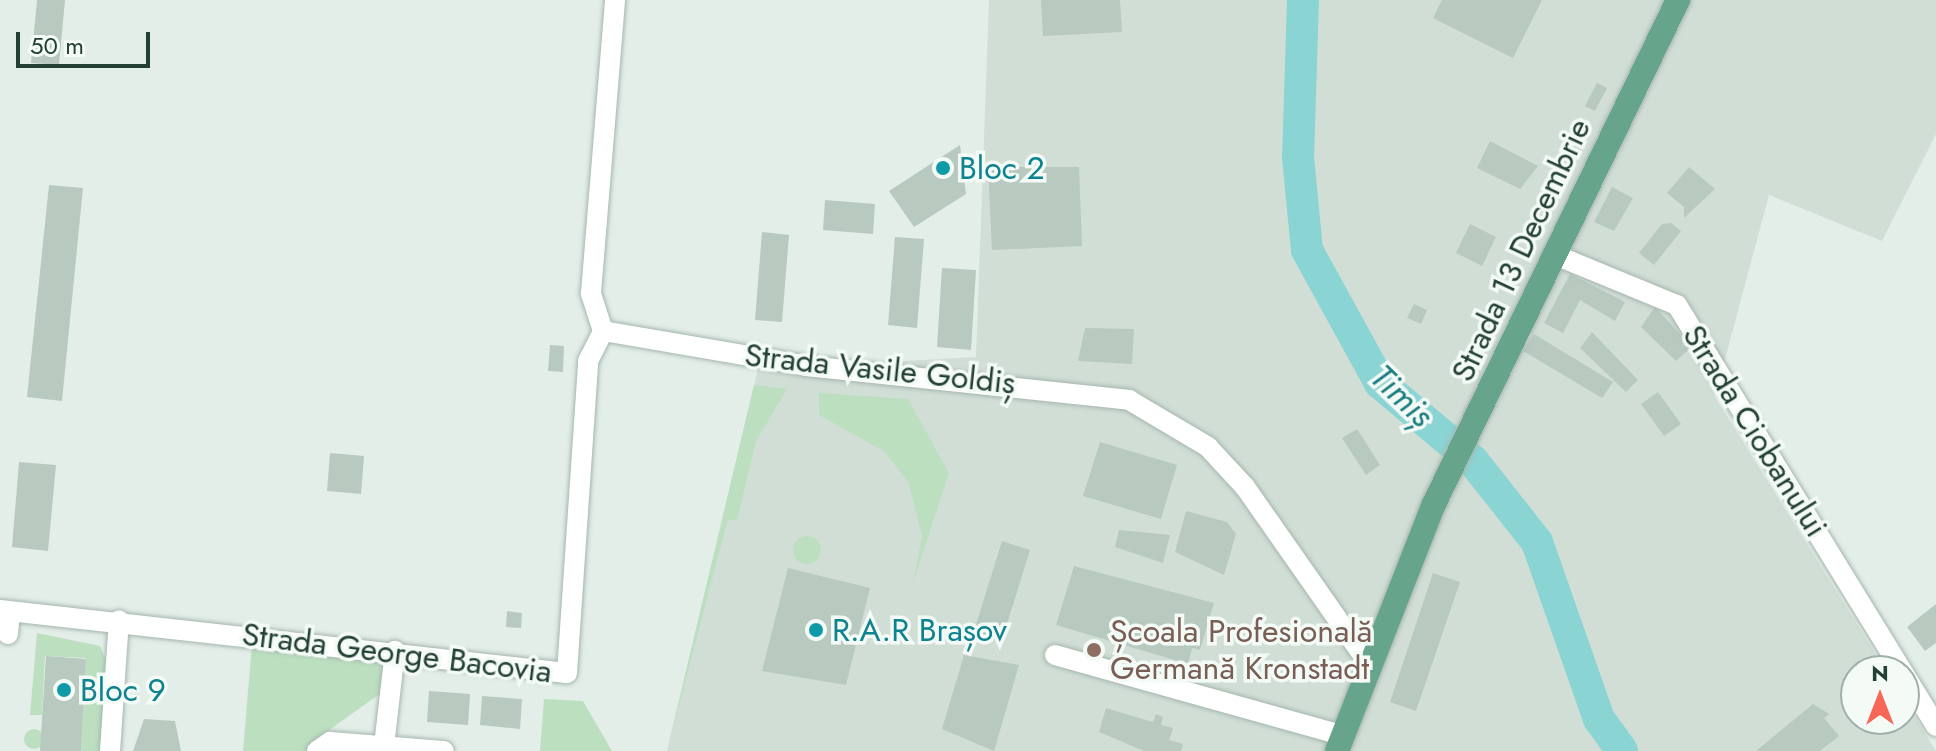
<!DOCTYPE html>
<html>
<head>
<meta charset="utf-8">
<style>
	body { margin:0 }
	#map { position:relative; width:1936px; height:751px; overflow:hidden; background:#e3eee8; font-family:Jost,sans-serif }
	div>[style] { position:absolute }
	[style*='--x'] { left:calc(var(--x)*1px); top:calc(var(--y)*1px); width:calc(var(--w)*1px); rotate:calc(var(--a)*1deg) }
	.built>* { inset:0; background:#d1ded6 }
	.green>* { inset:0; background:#bcdfc0 }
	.round { border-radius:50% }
	.river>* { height:32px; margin:-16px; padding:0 16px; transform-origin:16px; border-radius:16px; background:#8ad4d4 }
	.building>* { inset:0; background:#b8c9c0 }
	.roads { filter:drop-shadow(0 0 2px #a5b6ae) drop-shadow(0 0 2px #a5b6ae) }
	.minor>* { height:20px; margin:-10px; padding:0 10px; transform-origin:10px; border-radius:10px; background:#fff }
	.major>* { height:24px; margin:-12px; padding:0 12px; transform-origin:12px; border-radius:12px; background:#66a58b }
	.dots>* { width:22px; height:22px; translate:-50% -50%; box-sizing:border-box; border:4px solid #f4faf6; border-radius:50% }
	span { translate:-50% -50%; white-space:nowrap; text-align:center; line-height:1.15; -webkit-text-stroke:7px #f4faf6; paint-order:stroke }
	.culture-label { font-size:32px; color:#0d838f }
	.left { translate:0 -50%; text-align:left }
	.street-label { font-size:32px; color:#224033 }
	.education-label { font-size:32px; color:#785e54 }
	.water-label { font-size:34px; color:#197d7f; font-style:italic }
	.north { position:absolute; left:1840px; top:655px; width:80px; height:80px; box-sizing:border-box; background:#f4faf6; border:2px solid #a0b0a8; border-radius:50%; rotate:0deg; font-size:22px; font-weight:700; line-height:32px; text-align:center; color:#224033 }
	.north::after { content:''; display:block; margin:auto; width:28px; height:36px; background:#f76758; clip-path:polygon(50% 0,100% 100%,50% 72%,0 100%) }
	.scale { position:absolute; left:16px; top:32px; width:134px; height:36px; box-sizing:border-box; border:4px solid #224033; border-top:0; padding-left:10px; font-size:24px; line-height:28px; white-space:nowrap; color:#224033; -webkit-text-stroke:6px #f4faf6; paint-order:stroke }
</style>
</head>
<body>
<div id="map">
	<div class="built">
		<i style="clip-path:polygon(989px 0,1936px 0,1936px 134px,1882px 241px,1769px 195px,1715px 397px,1886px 671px,1856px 671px,1856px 719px,1904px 719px,1904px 700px,1936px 751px,667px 751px,758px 369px,976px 357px)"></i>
	</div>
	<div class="green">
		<i style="clip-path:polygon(754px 385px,787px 389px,756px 441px,737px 521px,728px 519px,667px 751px)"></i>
		<i style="clip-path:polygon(819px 393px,908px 399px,949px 473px,913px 583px,922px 536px,909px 484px,885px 452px,819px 415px)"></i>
		<i class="round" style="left:793px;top:536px;width:28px;height:28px"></i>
		<i style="clip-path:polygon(37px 633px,100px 646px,106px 660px,100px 751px,81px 751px,86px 658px,45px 656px,42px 715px,30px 715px)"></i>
		<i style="clip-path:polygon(252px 644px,388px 657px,381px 693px,318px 738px,311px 751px,243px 751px)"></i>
		<i style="clip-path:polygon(544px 699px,583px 701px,612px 751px,540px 751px)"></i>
		<i class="round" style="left:24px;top:729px;width:20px;height:20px"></i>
	</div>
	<div class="river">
		<i style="--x:1303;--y:0;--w:157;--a:91.8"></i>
		<i style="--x:1298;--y:157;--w:93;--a:84.5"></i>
		<i style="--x:1307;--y:250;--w:152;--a:61.2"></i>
		<i style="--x:1380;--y:383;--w:121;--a:40"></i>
		<i style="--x:1473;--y:461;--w:103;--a:51.7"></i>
		<i style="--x:1537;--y:542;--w:188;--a:70.7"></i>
		<i style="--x:1599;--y:719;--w:39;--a:54"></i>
	</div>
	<div class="building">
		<i style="clip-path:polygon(37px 0,65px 0,59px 65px,31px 63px)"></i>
		<i style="clip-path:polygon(1041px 0,1120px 0,1122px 32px,1043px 36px)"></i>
		<i style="clip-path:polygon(1442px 0,1542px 0,1513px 58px,1433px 18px)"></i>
		<i style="clip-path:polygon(1597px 83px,1607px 88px,1595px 111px,1585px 106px)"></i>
		<i style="clip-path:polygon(1490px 141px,1538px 166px,1520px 189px,1477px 168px)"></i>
		<i style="clip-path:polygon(960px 145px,966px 194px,914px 227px,889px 191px)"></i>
		<i style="clip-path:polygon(988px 167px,1079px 167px,1082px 246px,992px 250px)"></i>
		<i style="clip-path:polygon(1689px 167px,1715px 189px,1684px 218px,1684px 207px,1667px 193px)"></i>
		<i style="clip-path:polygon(49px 185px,83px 188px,62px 401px,27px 397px)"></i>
		<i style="clip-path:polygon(1612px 187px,1633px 198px,1614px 231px,1594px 222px)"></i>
		<i style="clip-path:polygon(825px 200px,875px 204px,873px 234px,823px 230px)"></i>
		<i style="clip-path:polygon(1671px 223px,1681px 231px,1654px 265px,1639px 253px,1662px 224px)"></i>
		<i style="clip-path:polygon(1470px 224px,1496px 237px,1482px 266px,1456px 253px)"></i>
		<i style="clip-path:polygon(762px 232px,789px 235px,782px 322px,755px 320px)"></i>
		<i style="clip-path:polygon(895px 237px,924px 239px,917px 328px,888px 325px)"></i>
		<i style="clip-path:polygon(942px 268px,976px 270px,971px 350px,937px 347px)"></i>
		<i style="clip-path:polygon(1570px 274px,1625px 302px,1615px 321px,1580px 300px,1563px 333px,1544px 323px)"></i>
		<i style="clip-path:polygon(1414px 304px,1427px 310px,1421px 324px,1407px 318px)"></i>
		<i style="clip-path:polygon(1655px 307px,1692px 347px,1676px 361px,1641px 327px)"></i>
		<i style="clip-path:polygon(1085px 328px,1134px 329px,1132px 364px,1078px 361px)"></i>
		<i style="clip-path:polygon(1592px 332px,1638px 380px,1626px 392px,1580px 348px)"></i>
		<i style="clip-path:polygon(1534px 334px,1613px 382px,1602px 398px,1523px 351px)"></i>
		<i style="clip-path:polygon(550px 345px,564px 346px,563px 372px,548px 371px)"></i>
		<i style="clip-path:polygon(1658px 392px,1681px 424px,1664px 436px,1641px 404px)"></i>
		<i style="clip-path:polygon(1357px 429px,1380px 465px,1366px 475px,1342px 438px)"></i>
		<i style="clip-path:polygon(1100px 442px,1177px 465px,1161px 519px,1083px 496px)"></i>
		<i style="clip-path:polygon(330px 453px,364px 456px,361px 494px,327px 491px)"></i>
		<i style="clip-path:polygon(19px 462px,56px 465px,48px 551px,12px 547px)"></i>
		<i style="clip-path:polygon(1186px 511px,1227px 522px,1236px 534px,1224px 575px,1175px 552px)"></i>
		<i style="clip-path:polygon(1119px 530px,1170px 535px,1163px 563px,1115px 547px)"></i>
		<i style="clip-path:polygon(1002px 541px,1030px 550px,1002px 640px,974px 631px)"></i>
		<i style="clip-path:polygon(1074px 566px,1214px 603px,1200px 650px,1192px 648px,1188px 664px,1056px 625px)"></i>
		<i style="clip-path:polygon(788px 568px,870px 588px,846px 685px,762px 671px)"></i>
		<i style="clip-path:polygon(1433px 573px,1460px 582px,1416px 711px,1390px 702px)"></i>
		<i style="clip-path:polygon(1936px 604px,1936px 643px,1925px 651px,1907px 627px)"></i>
		<i style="clip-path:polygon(507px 611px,522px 613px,521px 628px,506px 627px)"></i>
		<i style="clip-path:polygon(964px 655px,1019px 665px,994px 751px,942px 729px)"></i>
		<i style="clip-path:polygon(46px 656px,86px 659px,81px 751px,40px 751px)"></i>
		<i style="clip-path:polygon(429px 691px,470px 694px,468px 725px,427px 722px)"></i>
		<i style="clip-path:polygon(482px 696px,522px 699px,520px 729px,480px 725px)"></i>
		<i style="clip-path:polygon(1813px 704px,1829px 714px,1824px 718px,1839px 736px,1820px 751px,1756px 751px)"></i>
		<i style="clip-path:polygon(1106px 708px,1153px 722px,1156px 714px,1163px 717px,1161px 725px,1173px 728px,1169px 740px,1183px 744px,1181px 751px,1144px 751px,1099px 732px)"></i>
		<i style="clip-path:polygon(144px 719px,175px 721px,181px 751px,133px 751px)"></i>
	</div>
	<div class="roads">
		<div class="minor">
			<i style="--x:1553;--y:254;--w:134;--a:22.4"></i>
			<i style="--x:1677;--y:305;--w:430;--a:58.4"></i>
			<i style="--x:603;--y:331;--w:207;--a:9.7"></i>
			<i style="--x:807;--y:366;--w:324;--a:6"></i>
			<i style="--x:1129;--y:400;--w:92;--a:30.7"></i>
			<i style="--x:1208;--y:447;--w:54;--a:47.2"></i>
			<i style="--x:1245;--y:487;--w:216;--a:55"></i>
			<i style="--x:603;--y:331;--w:40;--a:-108"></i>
			<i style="--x:591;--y:293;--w:294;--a:-85.3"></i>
			<i style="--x:0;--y:610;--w:570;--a:6.34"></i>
			<i style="--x:567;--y:673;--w:313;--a:-86.1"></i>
			<i style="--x:588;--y:361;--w:34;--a:-63"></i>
			<i style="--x:8;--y:634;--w:23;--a:-85"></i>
			<i style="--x:1055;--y:655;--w:298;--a:15.6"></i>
			<i style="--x:1904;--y:674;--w:61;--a:58.4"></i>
			<i style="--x:384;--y:746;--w:96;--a:-83.4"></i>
			<i style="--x:110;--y:751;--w:131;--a:-86.1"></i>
			<i style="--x:317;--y:751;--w:16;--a:-35"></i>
			<i style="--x:330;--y:742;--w:114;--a:4.5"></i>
		</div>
		<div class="major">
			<i style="--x:1337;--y:751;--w:265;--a:-68.6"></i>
			<i style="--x:1434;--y:504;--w:560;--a:-64.17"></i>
		</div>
	</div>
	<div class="dots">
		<i style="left:943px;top:168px;background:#0f9aa8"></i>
		<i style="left:816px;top:630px;background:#0f9aa8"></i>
		<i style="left:1094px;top:650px;background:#8d6e63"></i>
		<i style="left:64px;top:690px;background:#0f9aa8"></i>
	</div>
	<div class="culture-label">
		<span class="left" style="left:959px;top:168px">Bloc 2</span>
		<span class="left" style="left:832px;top:630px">R.A.R Brașov</span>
		<span class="left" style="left:80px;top:690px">Bloc 9</span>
	</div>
	<div class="street-label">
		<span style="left:1521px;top:250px;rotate:-65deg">Strada 13 Decembrie</span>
		<span style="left:880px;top:369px;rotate:6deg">Strada Vasile Goldiș</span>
		<span style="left:1755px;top:431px;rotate:58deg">Strada Ciobanului</span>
		<span style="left:397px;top:653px;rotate:7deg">Strada George Bacovia</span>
	</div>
	<div class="education-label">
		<span class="left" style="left:1110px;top:650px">Școala Profesională<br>Germană Kronstadt</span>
	</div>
	<div class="water-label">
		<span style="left:1402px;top:396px;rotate:44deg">Timiș</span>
	</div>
	<div class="north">N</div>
	<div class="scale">50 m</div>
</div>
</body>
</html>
